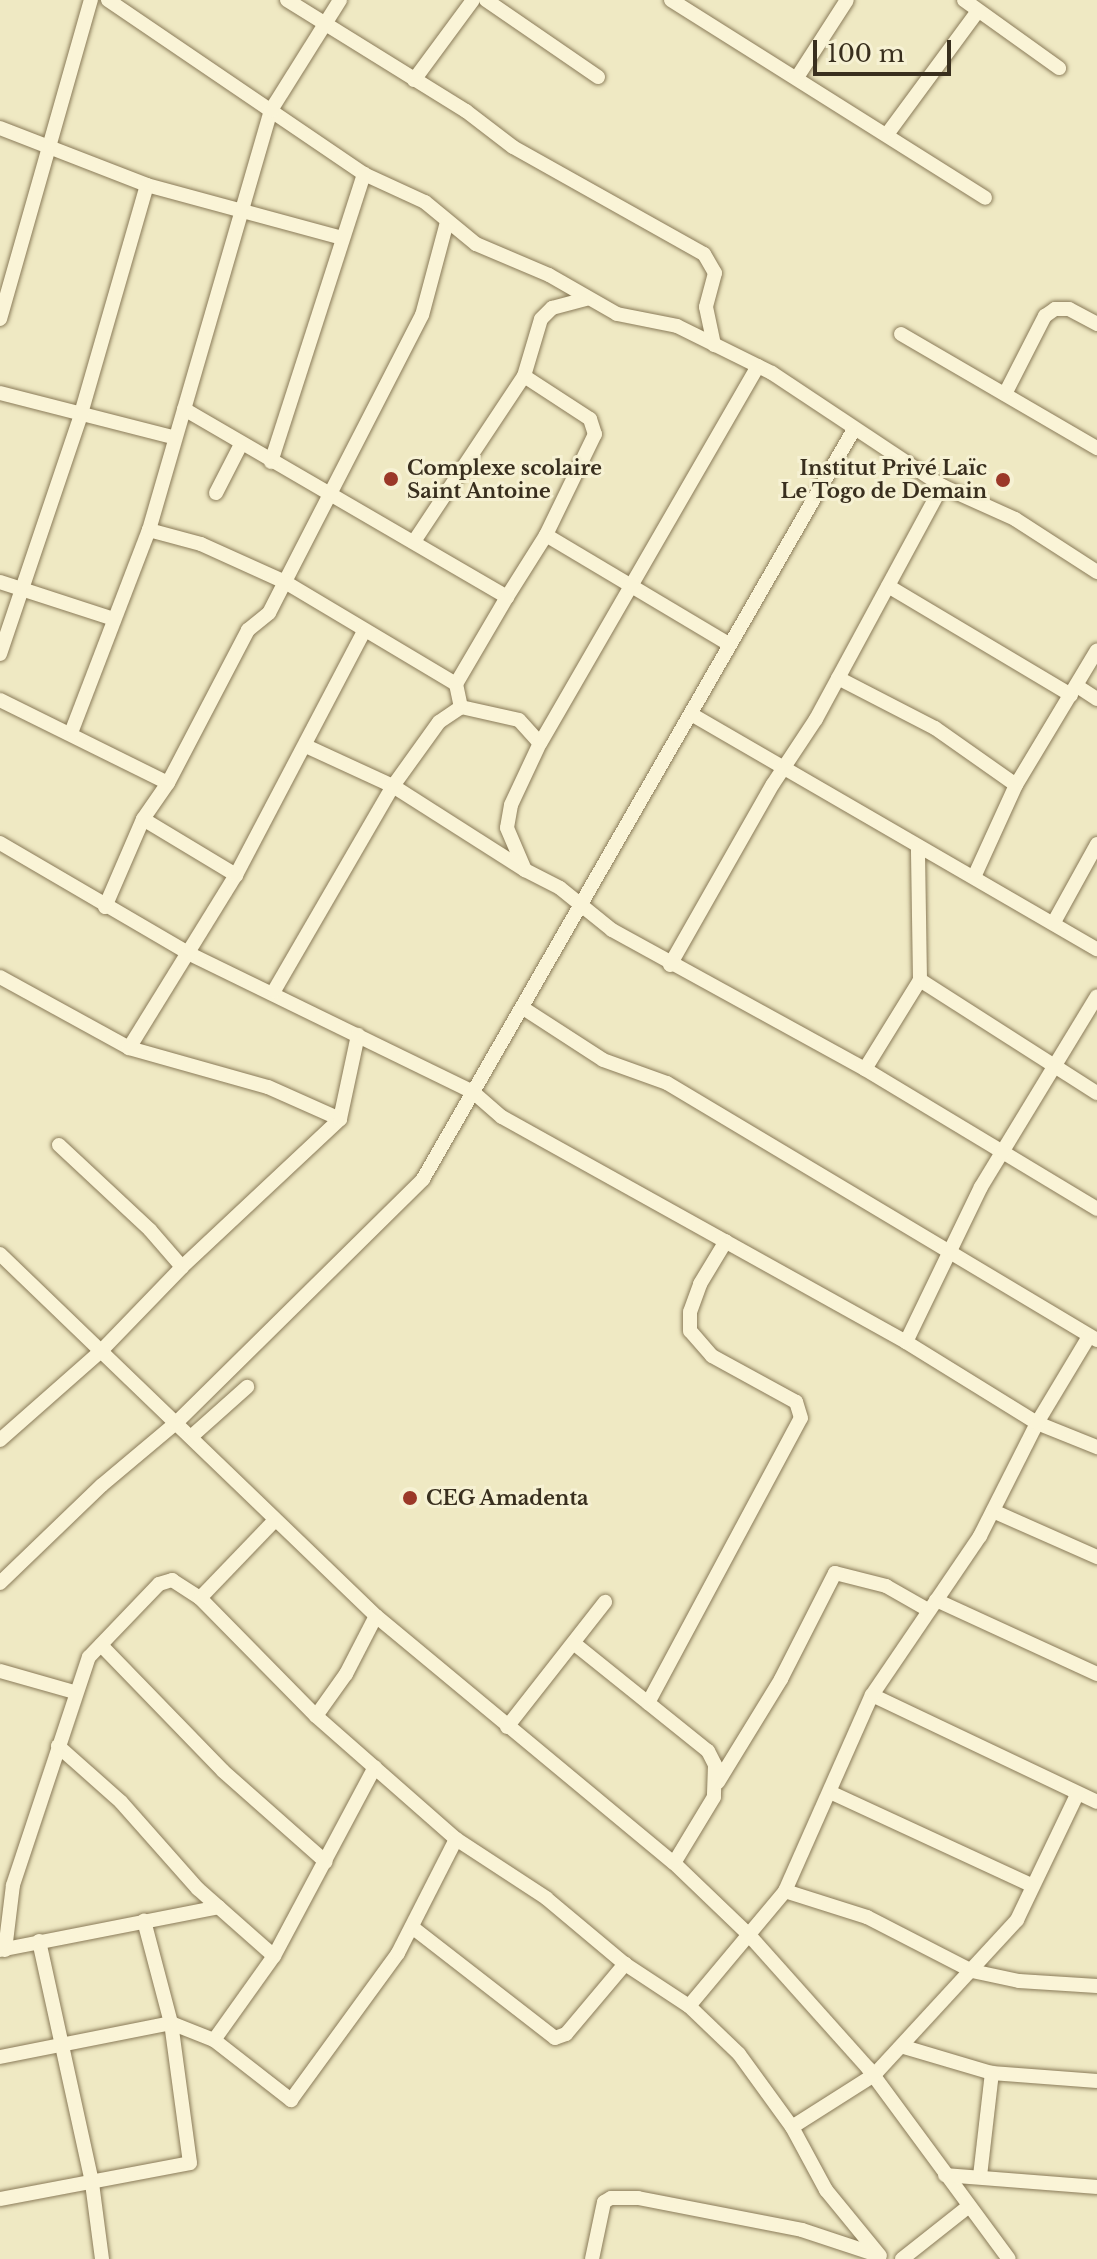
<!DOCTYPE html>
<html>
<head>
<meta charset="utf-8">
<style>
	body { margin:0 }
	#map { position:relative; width:1097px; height:2259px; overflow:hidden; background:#efe9c3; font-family:"Libre Baskerville",serif }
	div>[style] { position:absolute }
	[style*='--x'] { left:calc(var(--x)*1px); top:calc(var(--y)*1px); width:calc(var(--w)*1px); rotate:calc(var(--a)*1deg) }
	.roads { filter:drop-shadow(0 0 2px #8a7b59) drop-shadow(0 0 2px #8a7b59) }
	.minor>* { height:14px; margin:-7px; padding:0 7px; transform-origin:7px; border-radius:7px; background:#faf4d7 }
	.dots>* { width:22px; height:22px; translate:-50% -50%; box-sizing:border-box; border:4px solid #f6f1d3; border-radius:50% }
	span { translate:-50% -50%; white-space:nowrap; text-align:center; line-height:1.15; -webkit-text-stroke:6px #f6f1d3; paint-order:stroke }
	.poi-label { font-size:20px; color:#392f1e; font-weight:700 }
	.left { translate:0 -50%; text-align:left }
	.right { translate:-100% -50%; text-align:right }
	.scale { position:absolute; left:813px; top:40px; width:138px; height:36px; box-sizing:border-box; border:4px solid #392f1e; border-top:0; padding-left:10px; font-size:24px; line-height:28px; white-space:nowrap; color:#392f1e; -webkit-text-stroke:6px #f6f1d3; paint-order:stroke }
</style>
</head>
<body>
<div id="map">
	<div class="roads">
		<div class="minor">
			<i style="--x:108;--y:0;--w:310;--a:34.2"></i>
			<i style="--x:364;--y:174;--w:67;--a:24.7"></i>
			<i style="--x:425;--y:202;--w:66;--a:39.5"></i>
			<i style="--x:476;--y:244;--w:79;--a:23"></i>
			<i style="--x:549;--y:275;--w:78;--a:29.8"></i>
			<i style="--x:617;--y:314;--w:61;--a:11.3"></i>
			<i style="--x:677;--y:326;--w:106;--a:26.3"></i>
			<i style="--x:772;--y:373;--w:204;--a:33.6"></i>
			<i style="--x:942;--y:486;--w:80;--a:24.3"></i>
			<i style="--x:1015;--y:519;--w:98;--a:32.9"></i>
			<i style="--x:287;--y:0;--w:211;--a:31.8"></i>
			<i style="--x:466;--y:111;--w:59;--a:37.5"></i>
			<i style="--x:513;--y:147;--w:219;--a:29.3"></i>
			<i style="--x:704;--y:254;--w:22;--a:60"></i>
			<i style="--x:715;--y:273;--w:35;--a:105"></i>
			<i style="--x:706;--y:307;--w:39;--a:78"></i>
			<i style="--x:486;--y:0;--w:136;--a:34.5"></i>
			<i style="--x:671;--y:0;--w:371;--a:32.2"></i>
			<i style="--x:964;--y:0;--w:117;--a:35.6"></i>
			<i style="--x:798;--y:76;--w:90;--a:-57.2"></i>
			<i style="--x:414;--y:80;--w:99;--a:-53.6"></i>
			<i style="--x:0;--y:128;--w:158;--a:21.2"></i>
			<i style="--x:147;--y:185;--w:202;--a:15.2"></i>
			<i style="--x:888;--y:133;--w:152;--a:-53.6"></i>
			<i style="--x:447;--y:222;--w:96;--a:105"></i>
			<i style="--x:422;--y:315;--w:300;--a:117.2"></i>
			<i style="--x:285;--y:582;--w:199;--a:30.8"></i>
			<i style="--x:0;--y:319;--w:332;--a:-74.1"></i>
			<i style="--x:901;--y:334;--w:227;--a:30.2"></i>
			<i style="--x:758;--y:366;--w:435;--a:120"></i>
			<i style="--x:540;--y:743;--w:68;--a:115.1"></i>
			<i style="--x:511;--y:805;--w:23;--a:100"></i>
			<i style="--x:507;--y:828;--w:46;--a:66.8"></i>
			<i style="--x:525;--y:870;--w:39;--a:27"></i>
			<i style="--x:560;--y:888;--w:67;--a:38.9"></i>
			<i style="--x:612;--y:930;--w:289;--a:28.8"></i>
			<i style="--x:865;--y:1069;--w:271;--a:31.1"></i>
			<i style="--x:524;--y:376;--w:79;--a:33.1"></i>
			<i style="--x:590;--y:419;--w:16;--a:72"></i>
			<i style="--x:595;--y:434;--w:112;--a:115.9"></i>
			<i style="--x:0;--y:393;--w:179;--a:14.3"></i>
			<i style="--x:1005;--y:394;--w:88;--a:-62.9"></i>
			<i style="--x:1045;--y:316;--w:12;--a:-35"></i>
			<i style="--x:1055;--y:309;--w:14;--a:0"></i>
			<i style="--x:1069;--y:309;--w:32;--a:28"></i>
			<i style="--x:184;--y:409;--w:374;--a:30.2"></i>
			<i style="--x:507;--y:597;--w:101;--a:120.4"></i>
			<i style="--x:456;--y:684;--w:24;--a:78"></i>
			<i style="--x:461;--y:707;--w:59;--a:12.6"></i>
			<i style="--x:519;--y:720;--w:31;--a:48"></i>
			<i style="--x:271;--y:462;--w:303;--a:-72.1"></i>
			<i style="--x:216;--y:493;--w:53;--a:-62.9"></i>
			<i style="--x:415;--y:540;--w:197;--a:-56.4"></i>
			<i style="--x:524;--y:376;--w:59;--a:-73.4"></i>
			<i style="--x:541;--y:319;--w:16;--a:-45"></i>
			<i style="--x:552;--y:308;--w:35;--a:-15"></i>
			<i style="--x:0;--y:582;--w:120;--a:18"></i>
			<i style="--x:888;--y:586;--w:213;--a:30.8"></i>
			<i style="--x:507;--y:597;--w:73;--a:-57.8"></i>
			<i style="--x:546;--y:535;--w:213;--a:30.8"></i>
			<i style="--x:0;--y:654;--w:250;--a:-71.3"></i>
			<i style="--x:80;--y:417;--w:241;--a:-73.9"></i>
			<i style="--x:838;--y:678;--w:109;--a:27.3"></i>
			<i style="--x:935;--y:728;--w:99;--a:35.1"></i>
			<i style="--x:1077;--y:686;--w:24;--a:33"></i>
			<i style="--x:0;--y:700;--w:187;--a:26.3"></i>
			<i style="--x:691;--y:714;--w:469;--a:30.1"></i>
			<i style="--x:71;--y:733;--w:217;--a:-69"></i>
			<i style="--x:149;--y:530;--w:437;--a:-73.8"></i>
			<i style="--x:271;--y:110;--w:130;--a:-57.9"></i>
			<i style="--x:306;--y:746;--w:96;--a:24.7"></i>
			<i style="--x:393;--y:786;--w:156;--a:32.5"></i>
			<i style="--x:143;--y:819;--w:109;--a:31.1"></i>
			<i style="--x:0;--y:843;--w:220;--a:30.3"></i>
			<i style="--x:190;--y:954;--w:315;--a:26"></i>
			<i style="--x:473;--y:1092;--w:38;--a:41"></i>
			<i style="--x:502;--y:1117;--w:462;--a:29.1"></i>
			<i style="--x:906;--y:1342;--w:154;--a:31.7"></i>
			<i style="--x:1037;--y:1423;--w:65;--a:21.8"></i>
			<i style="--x:974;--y:877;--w:101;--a:-65.5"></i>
			<i style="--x:1016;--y:785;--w:157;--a:-59"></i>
			<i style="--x:105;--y:907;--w:96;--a:-66.6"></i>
			<i style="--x:143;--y:819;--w:44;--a:-55.2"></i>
			<i style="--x:168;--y:783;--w:173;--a:-62.4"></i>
			<i style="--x:248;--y:630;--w:27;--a:-39"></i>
			<i style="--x:269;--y:613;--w:35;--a:-63"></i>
			<i style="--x:285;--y:582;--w:92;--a:-155.7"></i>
			<i style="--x:201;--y:544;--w:54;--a:-164.9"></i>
			<i style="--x:1054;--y:922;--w:89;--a:-61.1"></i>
			<i style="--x:670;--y:965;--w:208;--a:-60.4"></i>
			<i style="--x:773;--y:784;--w:78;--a:-56.5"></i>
			<i style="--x:816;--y:719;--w:265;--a:-61.6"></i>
			<i style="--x:0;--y:977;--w:147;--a:28.8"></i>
			<i style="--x:129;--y:1048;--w:144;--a:15.7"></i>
			<i style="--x:268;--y:1087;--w:79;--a:24"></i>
			<i style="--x:920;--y:980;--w:210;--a:32.6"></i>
			<i style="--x:274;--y:991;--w:237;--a:-59.9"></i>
			<i style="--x:393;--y:786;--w:79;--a:-54.3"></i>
			<i style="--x:439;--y:722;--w:27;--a:-34"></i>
			<i style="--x:523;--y:1008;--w:95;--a:33"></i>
			<i style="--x:603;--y:1060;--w:68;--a:19.8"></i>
			<i style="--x:667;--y:1083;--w:501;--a:30.87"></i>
			<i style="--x:129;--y:1048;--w:203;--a:-58.3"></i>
			<i style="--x:236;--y:875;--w:276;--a:-62.3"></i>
			<i style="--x:865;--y:1069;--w:105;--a:-58.3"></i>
			<i style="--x:920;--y:980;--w:132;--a:-90.9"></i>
			<i style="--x:59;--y:1145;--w:125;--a:43"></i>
			<i style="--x:150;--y:1230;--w:49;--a:49.1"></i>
			<i style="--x:0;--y:1254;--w:522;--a:43.91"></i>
			<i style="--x:376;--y:1616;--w:387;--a:39.7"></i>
			<i style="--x:674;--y:1863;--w:104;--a:43.8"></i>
			<i style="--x:749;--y:1935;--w:178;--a:48.2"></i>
			<i style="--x:868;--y:2068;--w:237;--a:53.6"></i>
			<i style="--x:906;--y:1342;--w:172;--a:-64.2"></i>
			<i style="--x:981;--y:1187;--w:223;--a:-58.7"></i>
			<i style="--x:192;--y:1436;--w:74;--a:-41.7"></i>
			<i style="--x:0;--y:1440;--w:135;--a:-41.4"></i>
			<i style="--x:101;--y:1351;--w:117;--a:-46"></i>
			<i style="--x:182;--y:1267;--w:216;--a:-43.1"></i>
			<i style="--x:340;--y:1119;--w:86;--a:-77.9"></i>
			<i style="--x:993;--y:1511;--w:114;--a:23.9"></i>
			<i style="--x:0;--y:1583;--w:141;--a:-43.9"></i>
			<i style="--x:102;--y:1485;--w:98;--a:-40"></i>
			<i style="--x:177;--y:1422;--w:346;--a:-44.6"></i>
			<i style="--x:423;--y:1179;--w:863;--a:-60.11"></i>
			<i style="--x:200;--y:1598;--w:165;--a:45.5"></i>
			<i style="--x:316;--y:1716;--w:186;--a:41.3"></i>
			<i style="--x:456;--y:1839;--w:108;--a:33.2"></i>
			<i style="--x:546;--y:1898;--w:103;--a:39.9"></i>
			<i style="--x:625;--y:1964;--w:77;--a:33.3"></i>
			<i style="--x:689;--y:2006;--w:69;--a:43.8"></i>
			<i style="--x:739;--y:2054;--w:90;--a:54"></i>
			<i style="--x:792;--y:2127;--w:72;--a:61.6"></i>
			<i style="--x:826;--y:2190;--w:85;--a:50.7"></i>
			<i style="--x:936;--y:1600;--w:177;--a:24.7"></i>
			<i style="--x:101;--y:1645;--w:175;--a:45.9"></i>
			<i style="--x:223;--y:1771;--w:137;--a:41.5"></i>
			<i style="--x:576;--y:1645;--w:169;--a:38.8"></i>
			<i style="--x:708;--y:1751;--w:16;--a:63"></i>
			<i style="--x:715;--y:1765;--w:32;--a:92"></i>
			<i style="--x:714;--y:1797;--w:77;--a:121.2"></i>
			<i style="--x:0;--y:1671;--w:77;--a:15.8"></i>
			<i style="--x:872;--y:1695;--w:249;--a:25.4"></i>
			<i style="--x:648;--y:1703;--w:323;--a:-61.8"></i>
			<i style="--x:801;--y:1418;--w:17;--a:-107"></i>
			<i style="--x:796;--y:1402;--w:96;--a:-151.3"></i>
			<i style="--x:712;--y:1356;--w:33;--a:-131"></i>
			<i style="--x:690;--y:1331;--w:19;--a:-90"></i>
			<i style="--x:690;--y:1312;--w:30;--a:-70"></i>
			<i style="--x:700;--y:1284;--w:50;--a:-58.8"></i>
			<i style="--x:316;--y:1716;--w:52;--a:-54.5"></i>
			<i style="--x:346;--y:1674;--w:65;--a:-62.7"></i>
			<i style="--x:507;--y:1727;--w:159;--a:-51.9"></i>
			<i style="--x:58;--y:1746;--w:84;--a:41.6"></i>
			<i style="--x:121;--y:1802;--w:116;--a:48.5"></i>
			<i style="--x:198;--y:1889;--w:101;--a:41.4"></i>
			<i style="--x:718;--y:1782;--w:121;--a:-58.5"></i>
			<i style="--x:781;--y:1679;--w:119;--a:-63"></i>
			<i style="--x:835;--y:1573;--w:53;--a:14.3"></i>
			<i style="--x:886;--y:1586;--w:48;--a:29.7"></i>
			<i style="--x:832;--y:1793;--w:219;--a:24.8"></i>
			<i style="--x:785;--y:1891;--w:86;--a:17.6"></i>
			<i style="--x:867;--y:1917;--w:118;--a:27.2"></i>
			<i style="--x:972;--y:1971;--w:48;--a:12"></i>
			<i style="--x:1019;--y:1981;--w:78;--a:3.7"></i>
			<i style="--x:412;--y:1927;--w:181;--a:37.8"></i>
			<i style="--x:555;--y:2038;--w:12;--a:-20"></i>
			<i style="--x:566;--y:2034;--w:92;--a:-49.9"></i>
			<i style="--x:39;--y:1941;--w:248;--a:77.6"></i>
			<i style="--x:92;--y:2183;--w:77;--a:82.5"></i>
			<i style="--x:0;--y:1950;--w:223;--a:-11.1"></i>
			<i style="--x:5;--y:1950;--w:65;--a:-83"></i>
			<i style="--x:13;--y:1885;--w:240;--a:-71.6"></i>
			<i style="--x:89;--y:1657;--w:101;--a:-46.2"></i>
			<i style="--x:159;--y:1584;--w:14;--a:-17"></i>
			<i style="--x:172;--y:1580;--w:33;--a:33"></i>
			<i style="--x:200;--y:1598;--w:108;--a:-46.1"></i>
			<i style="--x:689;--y:2006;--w:150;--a:-50.1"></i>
			<i style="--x:785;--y:1891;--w:214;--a:-66.1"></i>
			<i style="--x:872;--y:1695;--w:192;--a:-55.8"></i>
			<i style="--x:980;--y:1536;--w:127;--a:-63.2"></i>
			<i style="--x:1037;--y:1423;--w:99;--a:-59"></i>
			<i style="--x:214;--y:2040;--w:103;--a:-54.5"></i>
			<i style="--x:274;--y:1956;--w:214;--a:-61.9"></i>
			<i style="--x:904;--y:2047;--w:92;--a:16.5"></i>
			<i style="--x:992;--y:2073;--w:105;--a:4.4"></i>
			<i style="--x:0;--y:2057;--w:174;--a:-11.2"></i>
			<i style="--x:171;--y:2023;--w:46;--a:21.6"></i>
			<i style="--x:214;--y:2040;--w:98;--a:37.9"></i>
			<i style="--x:291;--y:2100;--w:182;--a:-53.9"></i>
			<i style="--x:398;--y:1953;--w:128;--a:-63"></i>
			<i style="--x:792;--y:2127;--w:97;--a:-32.4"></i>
			<i style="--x:874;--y:2075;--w:211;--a:-47.3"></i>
			<i style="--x:1017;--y:1920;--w:139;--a:-64.4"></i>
			<i style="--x:945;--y:2175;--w:152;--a:4.5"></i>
			<i style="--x:980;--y:2176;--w:104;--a:-83.4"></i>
			<i style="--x:0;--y:2199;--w:193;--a:-10.7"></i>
			<i style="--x:190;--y:2163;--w:141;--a:-97.7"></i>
			<i style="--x:171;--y:2023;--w:106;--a:-104.8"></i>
			<i style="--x:592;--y:2259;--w:58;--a:-78.1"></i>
			<i style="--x:604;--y:2202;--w:8;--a:-30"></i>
			<i style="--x:611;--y:2198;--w:27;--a:0"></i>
			<i style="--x:638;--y:2198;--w:167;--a:11"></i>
			<i style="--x:802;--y:2230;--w:79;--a:18.4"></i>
			<i style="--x:902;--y:2259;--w:85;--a:-38.3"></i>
		</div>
	</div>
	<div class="dots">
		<i style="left:391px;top:479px;background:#9b3828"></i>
		<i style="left:1003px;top:480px;background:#9b3828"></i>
		<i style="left:410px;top:1498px;background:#9b3828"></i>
	</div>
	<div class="poi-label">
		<span class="left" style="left:407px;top:480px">Complexe scolaire<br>Saint Antoine</span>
		<span class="right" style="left:987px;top:480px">Institut Privé Laïc<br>Le Togo de Demain</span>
		<span class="left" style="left:426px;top:1498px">CEG Amadenta</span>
	</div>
	<div class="scale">100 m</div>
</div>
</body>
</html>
